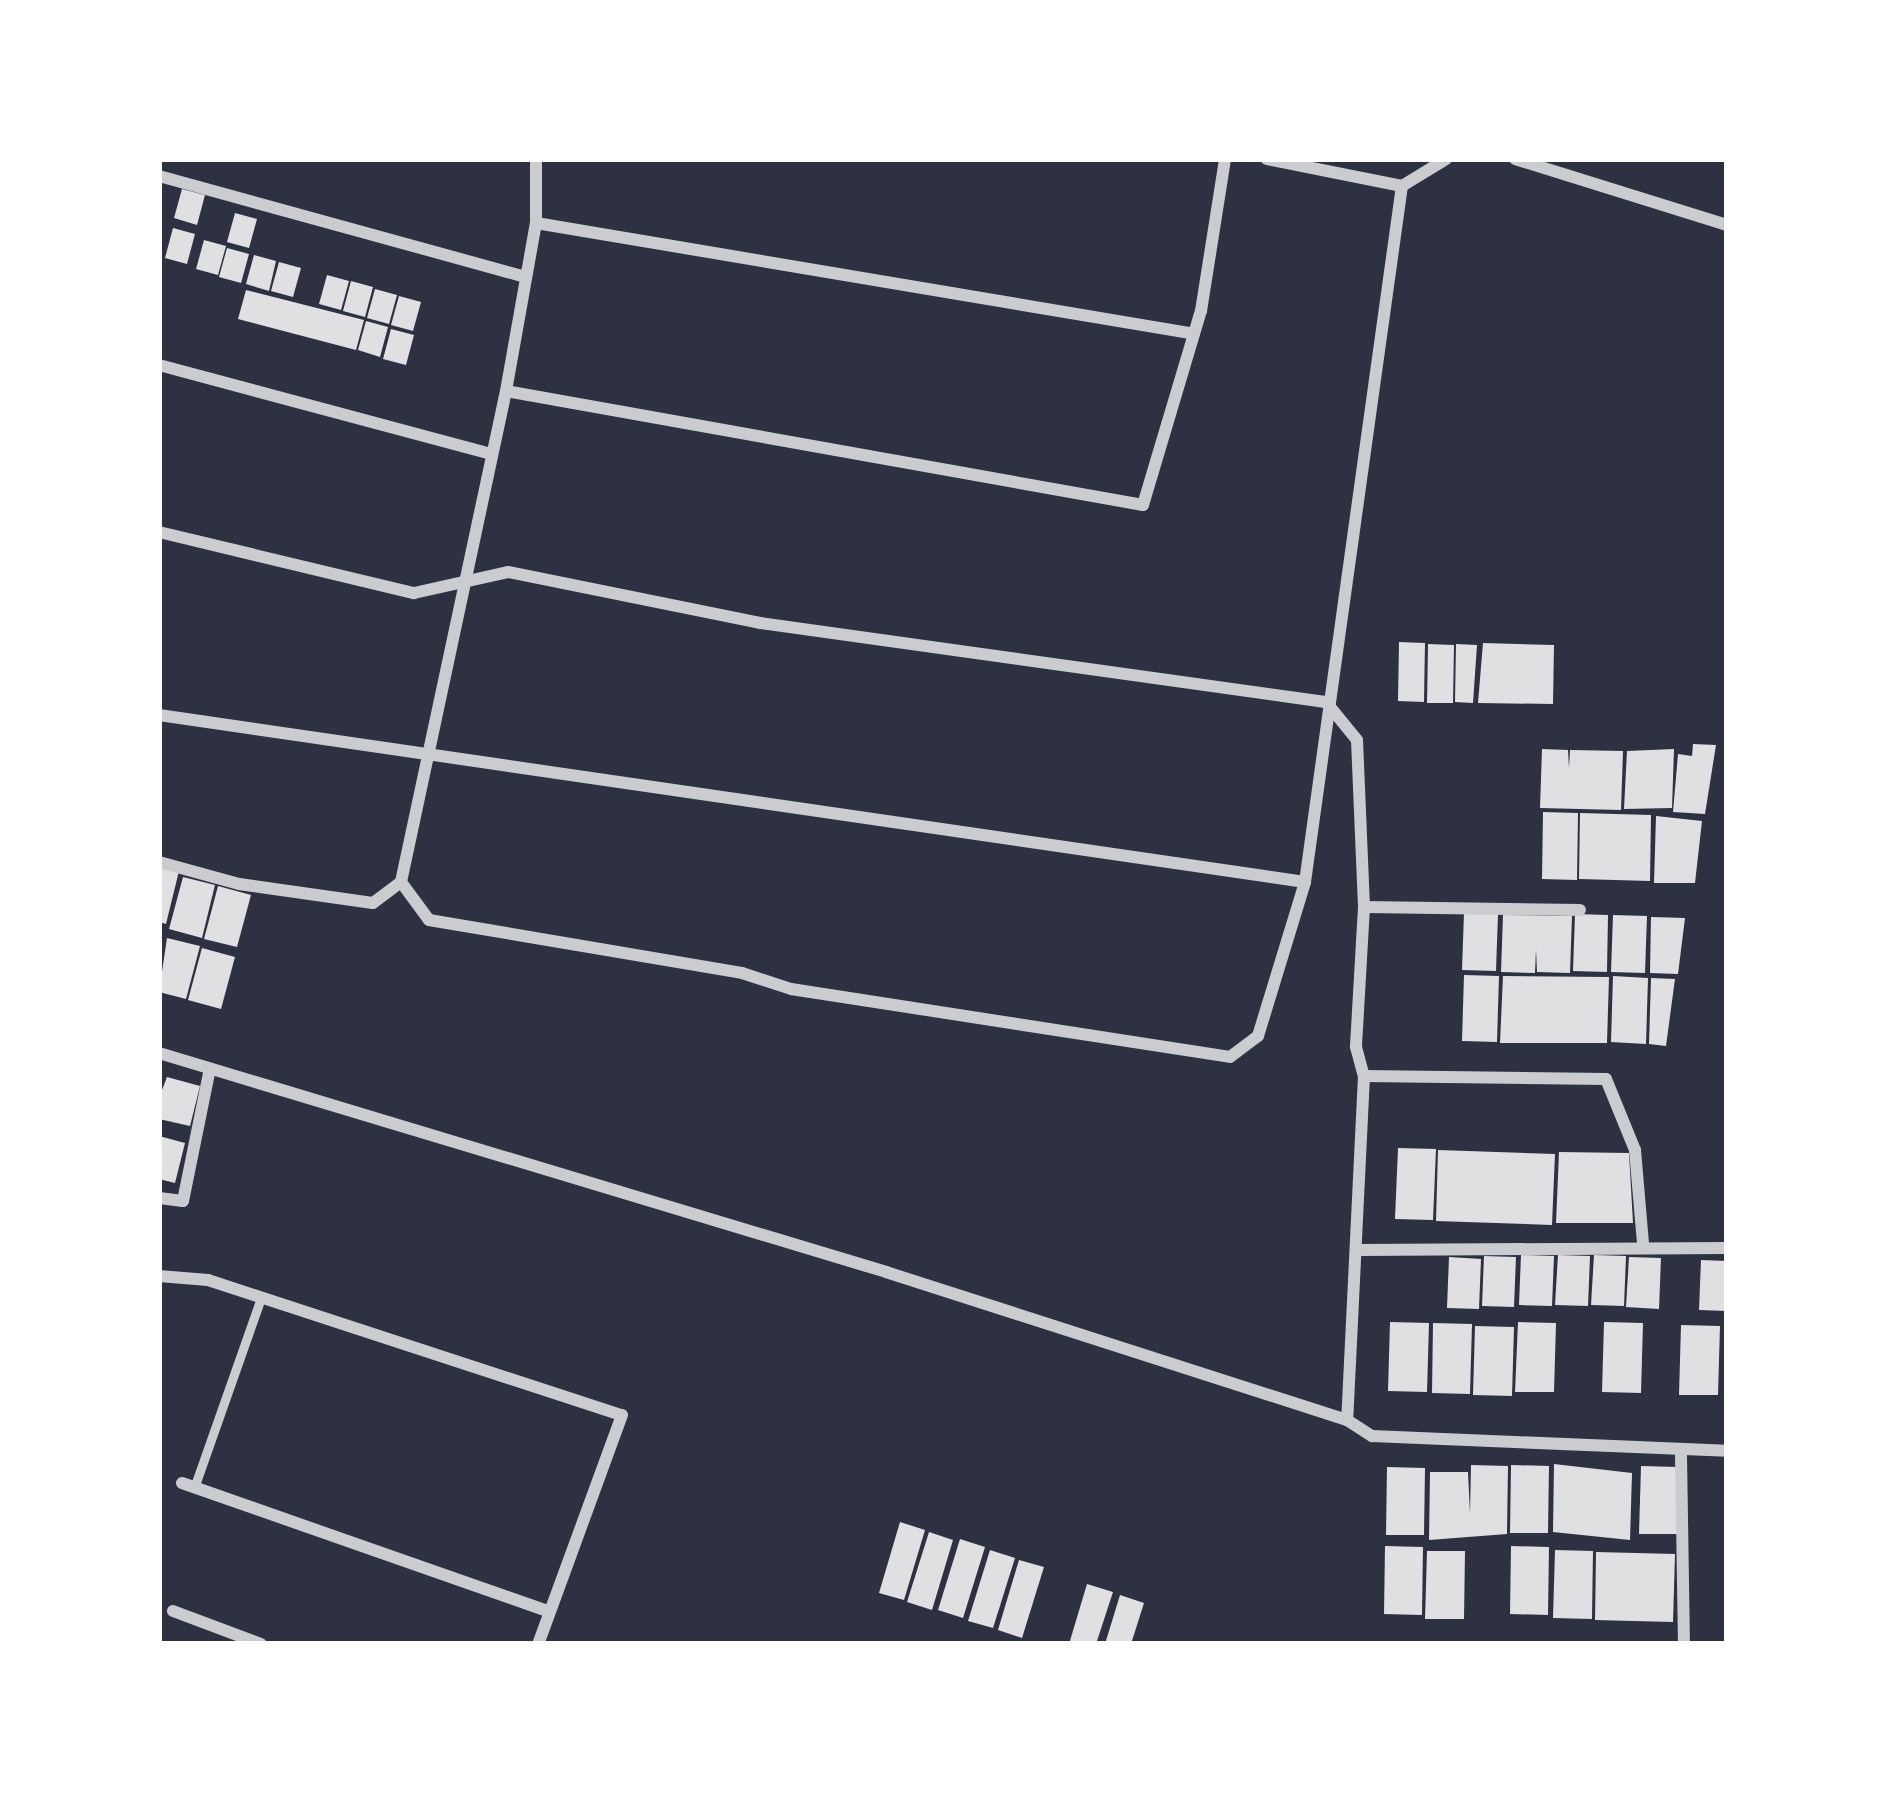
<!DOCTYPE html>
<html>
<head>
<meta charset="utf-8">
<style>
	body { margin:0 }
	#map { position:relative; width:1886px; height:1803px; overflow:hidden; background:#2d3142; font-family:Poppins,sans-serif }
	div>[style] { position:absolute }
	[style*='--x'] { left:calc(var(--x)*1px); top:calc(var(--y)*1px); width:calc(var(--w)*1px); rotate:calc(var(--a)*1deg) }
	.building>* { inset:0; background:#e0e0e3 }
	.service>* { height:9px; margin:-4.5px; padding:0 4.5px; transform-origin:4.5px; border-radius:4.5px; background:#caccd0 }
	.minor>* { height:12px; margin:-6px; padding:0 6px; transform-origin:6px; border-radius:6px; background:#caccd0 }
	span { translate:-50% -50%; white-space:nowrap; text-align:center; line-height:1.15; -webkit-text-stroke:12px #fff; paint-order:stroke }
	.frame { position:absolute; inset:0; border:162px solid #fff; pointer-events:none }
</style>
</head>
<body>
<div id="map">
	<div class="building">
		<i style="clip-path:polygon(182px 189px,205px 195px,197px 225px,174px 218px)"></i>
		<i style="clip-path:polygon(235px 213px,257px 219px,249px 248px,227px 242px)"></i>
		<i style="clip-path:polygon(173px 228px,195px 234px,187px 264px,165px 258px)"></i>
		<i style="clip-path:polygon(204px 240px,226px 246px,218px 275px,196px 269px)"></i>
		<i style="clip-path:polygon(227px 248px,249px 254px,241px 283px,219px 277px)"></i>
		<i style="clip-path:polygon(254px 255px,276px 261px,269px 291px,246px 284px)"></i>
		<i style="clip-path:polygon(279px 262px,301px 268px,293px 297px,271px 291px)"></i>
		<i style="clip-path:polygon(327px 275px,349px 281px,341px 310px,319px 304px)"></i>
		<i style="clip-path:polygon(351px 281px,373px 287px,365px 317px,343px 311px)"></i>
		<i style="clip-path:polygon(375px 289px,397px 295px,389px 324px,367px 318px)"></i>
		<i style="clip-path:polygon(246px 290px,364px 320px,356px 350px,238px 319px)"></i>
		<i style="clip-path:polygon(399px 296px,421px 302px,413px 331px,391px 325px)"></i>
		<i style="clip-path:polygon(366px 321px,388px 327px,380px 357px,358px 350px)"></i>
		<i style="clip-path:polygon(391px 329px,414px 335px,406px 365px,383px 359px)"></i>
		<i style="clip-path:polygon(1399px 642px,1425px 643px,1424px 702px,1398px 701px)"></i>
		<i style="clip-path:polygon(1483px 643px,1554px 645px,1553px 704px,1478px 703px)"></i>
		<i style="clip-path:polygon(1428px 644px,1454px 645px,1453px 703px,1427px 703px)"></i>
		<i style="clip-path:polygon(1456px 644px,1477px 645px,1473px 703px,1455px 702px)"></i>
		<i style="clip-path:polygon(1693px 744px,1716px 745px,1705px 814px,1673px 812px,1678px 754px,1692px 756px)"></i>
		<i style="clip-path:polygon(1542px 749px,1568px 750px,1569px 768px,1570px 750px,1623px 751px,1621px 810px,1540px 808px)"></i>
		<i style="clip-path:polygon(1674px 749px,1672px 808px,1624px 809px,1627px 751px)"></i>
		<i style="clip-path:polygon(1543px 812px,1578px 813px,1577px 880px,1542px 879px)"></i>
		<i style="clip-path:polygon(1580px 813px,1651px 815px,1650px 881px,1579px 879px)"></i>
		<i style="clip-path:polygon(1656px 816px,1702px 821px,1695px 883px,1654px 883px)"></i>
		<i style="clip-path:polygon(159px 866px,179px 871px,166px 924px,159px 922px)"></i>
		<i style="clip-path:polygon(183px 877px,215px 885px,202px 938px,169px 929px)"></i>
		<i style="clip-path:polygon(218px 886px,251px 895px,237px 947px,204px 939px)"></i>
		<i style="clip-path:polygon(1464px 913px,1498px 914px,1496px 971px,1462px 970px)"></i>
		<i style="clip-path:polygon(1575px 914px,1608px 915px,1607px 972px,1573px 971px)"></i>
		<i style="clip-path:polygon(1503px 915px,1572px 916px,1570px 973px,1537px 972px,1536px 949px,1535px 973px,1501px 972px)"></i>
		<i style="clip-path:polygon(1613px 915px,1647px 916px,1645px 973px,1611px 972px)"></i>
		<i style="clip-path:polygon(1651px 917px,1685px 918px,1678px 974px,1650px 973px)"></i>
		<i style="clip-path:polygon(167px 938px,200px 946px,186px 999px,159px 992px)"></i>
		<i style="clip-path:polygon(202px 948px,235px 957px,221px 1009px,188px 1000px)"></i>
		<i style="clip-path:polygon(1464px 975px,1499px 976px,1497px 1042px,1462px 1041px)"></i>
		<i style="clip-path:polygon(1503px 976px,1609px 977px,1607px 1043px,1500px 1043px)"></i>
		<i style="clip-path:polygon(1613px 976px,1648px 978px,1646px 1044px,1611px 1042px)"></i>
		<i style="clip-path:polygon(1651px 978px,1675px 979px,1666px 1046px,1649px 1044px)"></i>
		<i style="clip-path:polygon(159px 1076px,162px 1090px,167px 1077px,200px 1086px,190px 1126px,159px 1119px)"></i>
		<i style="clip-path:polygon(159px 1136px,185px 1143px,175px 1183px,159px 1179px)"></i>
		<i style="clip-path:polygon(1398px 1148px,1436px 1149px,1433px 1220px,1395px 1219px)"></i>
		<i style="clip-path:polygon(1438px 1150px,1555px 1154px,1552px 1225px,1436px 1221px)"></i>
		<i style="clip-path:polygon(1559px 1152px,1629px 1153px,1633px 1223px,1556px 1223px)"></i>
		<i style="clip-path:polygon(1521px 1255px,1554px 1256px,1552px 1306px,1519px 1305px)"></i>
		<i style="clip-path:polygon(1558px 1255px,1590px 1256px,1588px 1306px,1555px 1305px)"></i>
		<i style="clip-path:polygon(1594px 1255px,1626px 1256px,1624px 1306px,1591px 1305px)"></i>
		<i style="clip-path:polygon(1484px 1256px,1516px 1257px,1514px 1307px,1482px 1306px)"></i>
		<i style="clip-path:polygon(1449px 1257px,1481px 1259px,1479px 1309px,1447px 1308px)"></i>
		<i style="clip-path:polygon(1629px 1257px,1661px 1258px,1659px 1309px,1626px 1307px)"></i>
		<i style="clip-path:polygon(1701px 1260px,1727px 1261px,1727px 1311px,1699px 1310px)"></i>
		<i style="clip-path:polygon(1390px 1322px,1429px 1323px,1427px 1392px,1388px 1391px)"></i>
		<i style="clip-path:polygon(1518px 1322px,1556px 1323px,1554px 1392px,1515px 1392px)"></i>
		<i style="clip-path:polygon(1604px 1322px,1643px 1323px,1641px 1393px,1602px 1392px)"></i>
		<i style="clip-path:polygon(1433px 1323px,1472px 1324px,1470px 1394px,1432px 1393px)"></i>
		<i style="clip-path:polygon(1681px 1325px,1720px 1326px,1718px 1395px,1679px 1395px)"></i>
		<i style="clip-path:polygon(1475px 1326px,1514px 1327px,1512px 1396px,1473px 1395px)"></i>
		<i style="clip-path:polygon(1554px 1464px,1632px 1473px,1630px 1540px,1553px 1532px)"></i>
		<i style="clip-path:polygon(1471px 1465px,1508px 1466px,1507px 1534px,1429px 1540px,1430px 1472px,1468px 1472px,1470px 1514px)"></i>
		<i style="clip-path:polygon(1511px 1465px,1549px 1466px,1548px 1533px,1510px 1533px)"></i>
		<i style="clip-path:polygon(1641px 1466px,1678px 1467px,1677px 1534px,1639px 1534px)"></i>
		<i style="clip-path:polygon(1387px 1467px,1425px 1468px,1424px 1535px,1386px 1535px)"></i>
		<i style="clip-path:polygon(900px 1522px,925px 1530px,904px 1600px,879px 1593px)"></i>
		<i style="clip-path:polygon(929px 1532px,953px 1540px,932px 1610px,907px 1602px)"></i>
		<i style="clip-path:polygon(960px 1539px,985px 1547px,963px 1618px,938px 1610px)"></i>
		<i style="clip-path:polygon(1385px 1546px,1423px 1547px,1422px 1615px,1384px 1614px)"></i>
		<i style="clip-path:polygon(1511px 1546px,1549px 1547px,1548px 1615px,1510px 1614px)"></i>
		<i style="clip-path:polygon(990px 1550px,1015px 1558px,993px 1628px,968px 1621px)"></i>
		<i style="clip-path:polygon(1555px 1550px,1593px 1551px,1592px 1619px,1553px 1618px)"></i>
		<i style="clip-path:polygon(1427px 1551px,1465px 1551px,1464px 1619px,1425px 1619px)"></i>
		<i style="clip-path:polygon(1596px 1552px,1675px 1554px,1673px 1622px,1595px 1620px)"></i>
		<i style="clip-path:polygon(1019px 1560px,1044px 1567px,1022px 1638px,998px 1630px)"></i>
		<i style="clip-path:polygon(1087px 1584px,1113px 1592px,1096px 1644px,1069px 1644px)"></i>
		<i style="clip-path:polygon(1120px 1595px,1144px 1603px,1131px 1644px,1105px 1644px)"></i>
	</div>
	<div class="service">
		<i style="--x:194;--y:1488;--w:201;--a:-70.6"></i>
	</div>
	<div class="minor">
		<i style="--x:1515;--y:159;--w:222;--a:17.3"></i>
		<i style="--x:159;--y:176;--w:376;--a:15.4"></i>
		<i style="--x:1402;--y:186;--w:52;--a:-31.5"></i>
		<i style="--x:536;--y:223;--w:662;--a:9.56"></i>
		<i style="--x:159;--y:365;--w:343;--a:15"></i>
		<i style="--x:506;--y:391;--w:647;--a:10.15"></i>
		<i style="--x:1143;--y:505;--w:202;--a:-73.4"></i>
		<i style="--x:1201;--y:311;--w:154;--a:-81"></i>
		<i style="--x:159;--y:532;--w:262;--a:13.5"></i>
		<i style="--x:414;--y:593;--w:96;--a:-12.6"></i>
		<i style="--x:508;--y:572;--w:257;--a:11.4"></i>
		<i style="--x:760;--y:623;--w:571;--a:7.95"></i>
		<i style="--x:1326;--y:702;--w:49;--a:50.8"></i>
		<i style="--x:1357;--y:740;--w:167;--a:87.6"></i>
		<i style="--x:1364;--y:907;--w:140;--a:93.3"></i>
		<i style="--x:1356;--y:1047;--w:30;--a:75"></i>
		<i style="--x:1364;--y:1076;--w:344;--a:92.8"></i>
		<i style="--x:159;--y:715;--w:1158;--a:8.29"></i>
		<i style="--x:1305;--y:882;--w:703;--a:-82.07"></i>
		<i style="--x:1402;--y:186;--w:138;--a:-168.7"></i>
		<i style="--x:159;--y:862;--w:83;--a:15.4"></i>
		<i style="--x:239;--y:884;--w:135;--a:8.1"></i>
		<i style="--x:373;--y:903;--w:35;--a:-37"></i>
		<i style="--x:401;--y:882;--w:502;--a:-77.93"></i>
		<i style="--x:506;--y:391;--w:171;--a:-79.9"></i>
		<i style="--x:536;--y:223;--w:64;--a:-90"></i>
		<i style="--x:401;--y:882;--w:47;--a:53.6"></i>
		<i style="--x:429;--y:920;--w:317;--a:9.6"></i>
		<i style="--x:742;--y:973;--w:52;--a:18.1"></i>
		<i style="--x:791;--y:989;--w:444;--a:8.8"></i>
		<i style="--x:1230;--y:1057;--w:35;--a:-37"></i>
		<i style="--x:1258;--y:1036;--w:161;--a:-73"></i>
		<i style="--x:1364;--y:907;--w:216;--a:0.8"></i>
		<i style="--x:159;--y:1053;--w:759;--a:16.76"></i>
		<i style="--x:886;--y:1272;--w:484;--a:17.8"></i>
		<i style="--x:1347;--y:1420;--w:30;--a:33"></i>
		<i style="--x:1372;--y:1436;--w:355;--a:2.4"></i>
		<i style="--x:1364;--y:1076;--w:242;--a:0.7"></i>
		<i style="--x:1606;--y:1079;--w:77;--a:67.8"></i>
		<i style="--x:1635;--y:1150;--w:94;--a:85.1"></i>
		<i style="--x:159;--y:1198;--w:24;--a:7"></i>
		<i style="--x:183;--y:1201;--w:131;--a:-78.5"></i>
		<i style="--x:1358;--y:1250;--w:369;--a:-0.3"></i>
		<i style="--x:159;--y:1276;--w:49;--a:4.7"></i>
		<i style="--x:208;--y:1280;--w:435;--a:18.1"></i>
		<i style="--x:622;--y:1415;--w:244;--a:110.1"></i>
		<i style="--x:1681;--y:1455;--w:189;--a:89.1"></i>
		<i style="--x:182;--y:1483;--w:388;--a:19.3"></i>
		<i style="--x:173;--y:1611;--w:94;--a:20.6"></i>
	</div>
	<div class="frame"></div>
</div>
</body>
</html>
